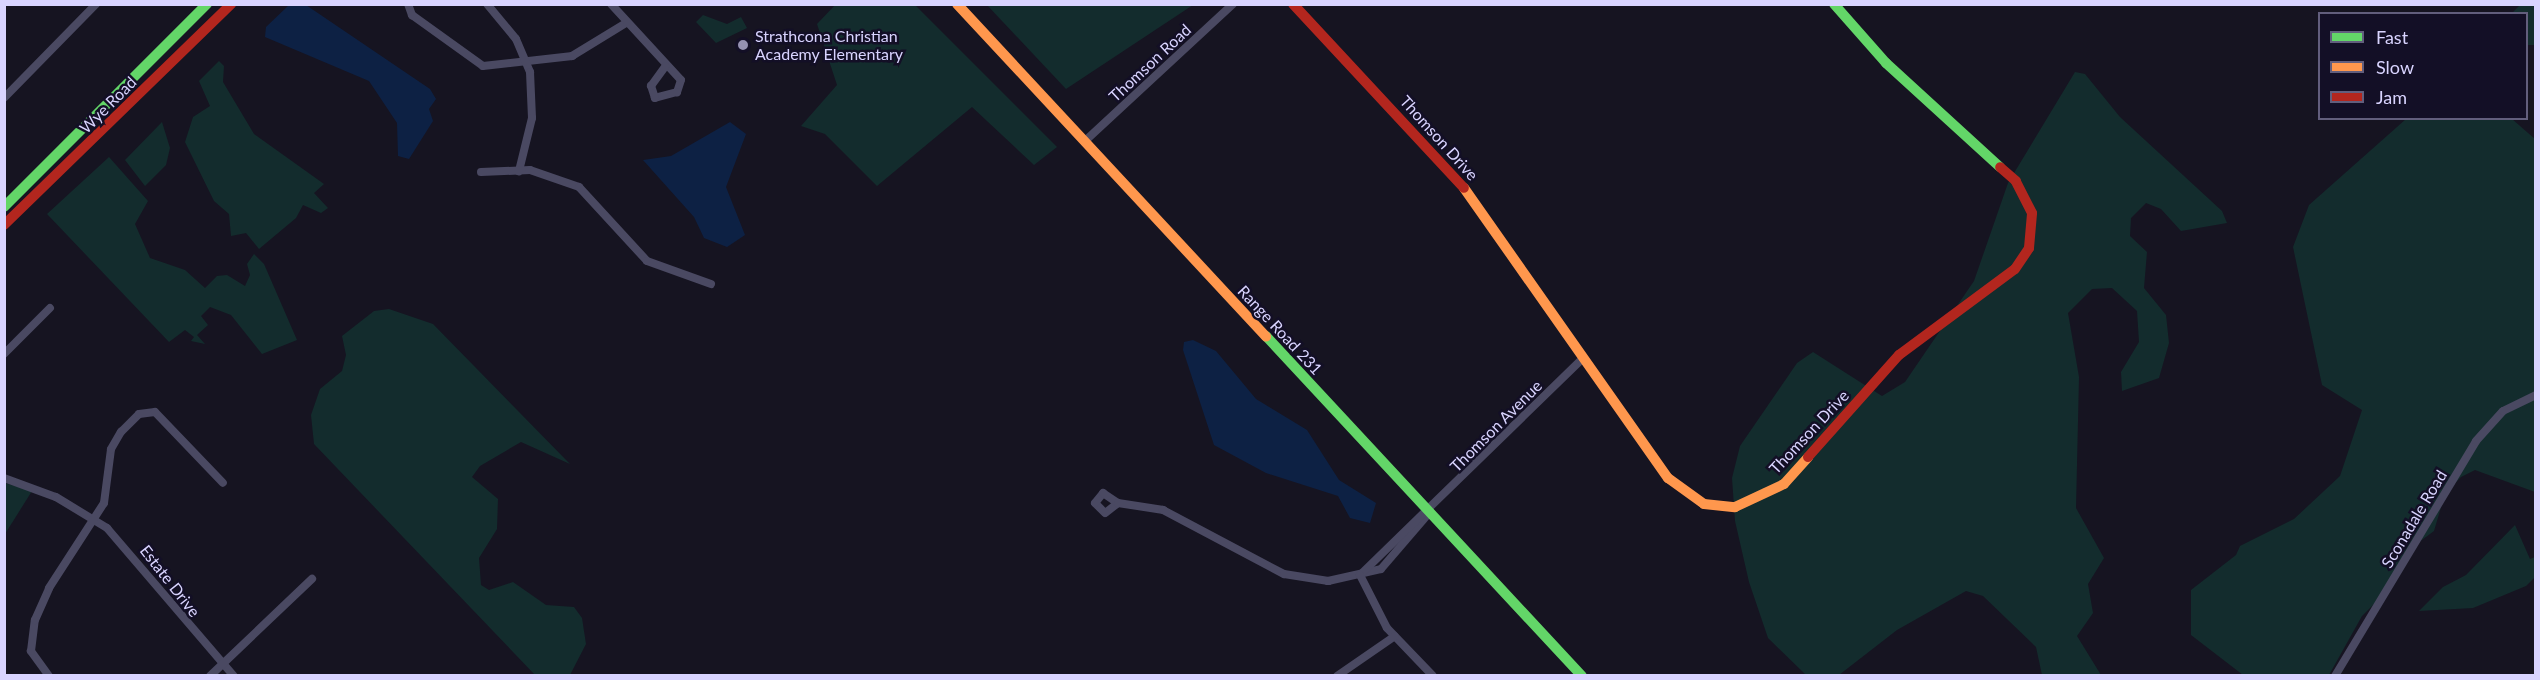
<!DOCTYPE html>
<html>
<head>
<meta charset="utf-8">
<style>
	body { margin:0 }
	#map { position:relative; width:2540px; height:680px; overflow:hidden; background:#161421; font-family:Lato,sans-serif }
	div>[style] { position:absolute }
	[style*='--x'] { left:calc(var(--x)*1px); top:calc(var(--y)*1px); width:calc(var(--w)*1px); rotate:calc(var(--a)*1deg) }
	.green>* { inset:0; background:#132c2d }
	.water>* { inset:0; background:#0d2144 }
	.street>* { height:8px; margin:-4px; padding:0 4px; transform-origin:4px; border-radius:4px; background:#4a4962 }
	.fast>* { height:10px; margin:-5px; padding:0 5px; transform-origin:5px; border-radius:5px; background:#63d668 }
	.slow>* { height:10px; margin:-5px; padding:0 5px; transform-origin:5px; border-radius:5px; background:#ff974d }
	.jam>* { height:10px; margin:-5px; padding:0 5px; transform-origin:5px; border-radius:5px; background:#b3261e }
	.dots>* { width:16px; height:16px; translate:-50% -50%; box-sizing:border-box; border:3px solid #130f26; border-radius:50% }
	span { translate:-50% -50%; white-space:nowrap; text-align:center; line-height:1.15; -webkit-text-stroke:5px #130f26; paint-order:stroke }
	.poi-label { font-size:16px; color:#d9d4ff }
	.left { translate:0 -50%; text-align:left }
	.street-label { font-size:16px; color:#d9d4ff }
	.frame { position:absolute; inset:0; border:6px solid #d9d4ff; pointer-events:none }
	.legend { position:absolute; left:2318px; top:12px; width:210px; height:108px; box-sizing:border-box; background:#130f26; border:2px solid #625e7d; margin:0; padding:8px 10px; list-style:none; font-size:18px; color:#d9d4ff }
	.legend li { display:flex; align-items:center; gap:12px; height:30px }
	.legend b { width:30px; border:2px solid #625e7d }
</style>
</head>
<body>
<div id="map">
	<div class="green">
		<i style="clip-path:polygon(836px 4px,915px 5px,1057px 147px,1034px 165px,972px 107px,877px 186px,825px 134px,801px 126px,837px 85px,817px 24px)"></i>
		<i style="clip-path:polygon(2521px 4px,2535px 5px,2535px 45px,2527px 45px,2526px 14px,2512px 13px)"></i>
		<i style="clip-path:polygon(987px 5px,1193px 5px,1066px 89px)"></i>
		<i style="clip-path:polygon(703px 15px,727px 24px,741px 17px,747px 28px,716px 43px,696px 22px)"></i>
		<i style="clip-path:polygon(219px 61px,224px 66px,223px 82px,254px 134px,324px 184px,314px 193px,328px 208px,321px 213px,303px 205px,296px 218px,259px 249px,246px 233px,231px 236px,229px 214px,214px 201px,185px 142px,193px 117px,210px 106px,199px 81px)"></i>
		<i style="clip-path:polygon(2075px 72px,2085px 74px,2120px 117px,2222px 211px,2227px 223px,2181px 231px,2161px 209px,2146px 203px,2131px 218px,2130px 236px,2147px 252px,2144px 288px,2166px 315px,2169px 343px,2159px 378px,2122px 391px,2121px 372px,2139px 342px,2137px 311px,2112px 288px,2092px 289px,2068px 313px,2079px 377px,2076px 508px,2104px 558px,2088px 584px,2093px 613px,2077px 636px,2101px 675px,2042px 675px,2036px 647px,1983px 596px,1966px 591px,1897px 630px,1839px 675px,1806px 675px,1768px 638px,1749px 582px,1735px 521px,1732px 478px,1740px 446px,1797px 363px,1813px 352px,1882px 396px,1905px 382px,1974px 281px,2008px 183px)"></i>
		<i style="clip-path:polygon(2406px 119px,2512px 119px,2535px 139px,2535px 492px,2475px 470px,2461px 477px,2445px 494px,2434px 531px,2411px 548px,2396px 582px,2362px 616px,2329px 675px,2243px 675px,2191px 635px,2191px 590px,2236px 555px,2240px 546px,2294px 519px,2340px 476px,2362px 410px,2322px 385px,2293px 247px,2309px 205px)"></i>
		<i style="clip-path:polygon(162px 122px,170px 148px,166px 165px,145px 186px,125px 160px)"></i>
		<i style="clip-path:polygon(109px 157px,148px 201px,135px 224px,150px 258px,185px 270px,205px 288px,217px 276px,227px 275px,245px 286px,250px 275px,247px 264px,254px 254px,264px 264px,297px 340px,262px 354px,231px 315px,210px 307px,201px 316px,208px 325px,197px 335px,205px 344px,191px 341px,194px 337px,185px 330px,169px 342px,47px 214px)"></i>
		<i style="clip-path:polygon(389px 309px,433px 324px,570px 464px,521px 442px,480px 466px,472px 477px,498px 499px,497px 529px,479px 558px,481px 585px,489px 590px,513px 582px,546px 605px,574px 607px,582px 618px,586px 644px,570px 675px,535px 675px,314px 444px,311px 415px,320px 389px,342px 371px,346px 355px,342px 336px,374px 311px)"></i>
		<i style="clip-path:polygon(5px 483px,32px 491px,5px 534px)"></i>
		<i style="clip-path:polygon(2515px 525px,2530px 559px,2535px 557px,2535px 577px,2526px 586px,2473px 608px,2419px 611px,2443px 587px,2466px 575px)"></i>
	</div>
	<div class="water">
		<i style="clip-path:polygon(290px 4px,306px 5px,430px 89px,436px 99px,429px 109px,433px 121px,409px 159px,398px 156px,397px 123px,369px 81px,265px 37px,266px 27px)"></i>
		<i style="clip-path:polygon(730px 122px,746px 134px,726px 187px,745px 235px,727px 247px,704px 238px,694px 217px,643px 160px,671px 156px)"></i>
		<i style="clip-path:polygon(1193px 340px,1216px 351px,1256px 399px,1307px 430px,1339px 480px,1376px 503px,1370px 523px,1350px 518px,1338px 496px,1266px 473px,1214px 445px,1183px 350px,1184px 342px)"></i>
	</div>
	<div class="street">
		<i style="--x:408;--y:4;--w:12;--a:70"></i>
		<i style="--x:412;--y:15;--w:87;--a:35.7"></i>
		<i style="--x:483;--y:66;--w:90;--a:-6.4"></i>
		<i style="--x:572;--y:56;--w:63;--a:-31.4"></i>
		<i style="--x:487;--y:4;--w:45;--a:50.4"></i>
		<i style="--x:516;--y:39;--w:36;--a:67"></i>
		<i style="--x:530;--y:72;--w:46;--a:87.5"></i>
		<i style="--x:532;--y:118;--w:55;--a:103.8"></i>
		<i style="--x:611;--y:4;--w:103;--a:47.4"></i>
		<i style="--x:681;--y:80;--w:13;--a:108"></i>
		<i style="--x:677;--y:92;--w:23;--a:165"></i>
		<i style="--x:655;--y:98;--w:13;--a:-108"></i>
		<i style="--x:651;--y:86;--w:24;--a:-54"></i>
		<i style="--x:4;--y:98;--w:132;--a:-45.6"></i>
		<i style="--x:1085;--y:141;--w:202;--a:-42.8"></i>
		<i style="--x:481;--y:172;--w:49;--a:-2.3"></i>
		<i style="--x:530;--y:170;--w:52;--a:19.1"></i>
		<i style="--x:579;--y:187;--w:100;--a:47.4"></i>
		<i style="--x:647;--y:261;--w:68;--a:19.8"></i>
		<i style="--x:4;--y:354;--w:65;--a:-45"></i>
		<i style="--x:4;--y:478;--w:55;--a:20.1"></i>
		<i style="--x:56;--y:497;--w:60;--a:31.3"></i>
		<i style="--x:107;--y:528;--w:195;--a:49.4"></i>
		<i style="--x:1118;--y:503;--w:16;--a:142"></i>
		<i style="--x:1105;--y:513;--w:14;--a:-135"></i>
		<i style="--x:1095;--y:503;--w:13;--a:-51"></i>
		<i style="--x:1103;--y:493;--w:18;--a:34"></i>
		<i style="--x:1118;--y:503;--w:46;--a:8.8"></i>
		<i style="--x:1163;--y:510;--w:137;--a:27.9"></i>
		<i style="--x:1284;--y:574;--w:45;--a:9"></i>
		<i style="--x:1328;--y:581;--w:54;--a:-12.8"></i>
		<i style="--x:1381;--y:569;--w:74;--a:-49.4"></i>
		<i style="--x:1360;--y:575;--w:310;--a:-44.2"></i>
		<i style="--x:1360;--y:575;--w:59;--a:63"></i>
		<i style="--x:1387;--y:628;--w:66;--a:46.2"></i>
		<i style="--x:49;--y:676;--w:31;--a:-126"></i>
		<i style="--x:31;--y:651;--w:31;--a:-83"></i>
		<i style="--x:35;--y:620;--w:35;--a:-66"></i>
		<i style="--x:49;--y:588;--w:101;--a:-57.1"></i>
		<i style="--x:104;--y:503;--w:54;--a:-82.6"></i>
		<i style="--x:111;--y:449;--w:20;--a:-60"></i>
		<i style="--x:121;--y:432;--w:25;--a:-45"></i>
		<i style="--x:139;--y:414;--w:16;--a:-7"></i>
		<i style="--x:155;--y:412;--w:98;--a:46.2"></i>
		<i style="--x:210;--y:676;--w:141;--a:-43.6"></i>
		<i style="--x:1337;--y:676;--w:70;--a:-34.6"></i>
		<i style="--x:2335;--y:676;--w:274;--a:-59"></i>
		<i style="--x:2476;--y:441;--w:40;--a:-48"></i>
		<i style="--x:2503;--y:411;--w:37;--a:-26"></i>
	</div>
	<div class="fast">
		<i style="--x:1834;--y:4;--w:79;--a:48.6"></i>
		<i style="--x:1886;--y:63;--w:154;--a:42.4"></i>
		<i style="--x:4;--y:207;--w:287;--a:-45"></i>
		<i style="--x:1266;--y:336;--w:464;--a:47.1"></i>
	</div>
	<div class="slow">
		<i style="--x:957;--y:4;--w:454;--a:47.1"></i>
		<i style="--x:1464;--y:188;--w:355;--a:54.9"></i>
		<i style="--x:1668;--y:478;--w:44;--a:35.8"></i>
		<i style="--x:1704;--y:504;--w:31;--a:6"></i>
		<i style="--x:1735;--y:507;--w:54;--a:-25.1"></i>
		<i style="--x:1784;--y:484;--w:36;--a:-48"></i>
	</div>
	<div class="jam">
		<i style="--x:1293;--y:4;--w:251;--a:47.1"></i>
		<i style="--x:4;--y:225;--w:317;--a:-44.2"></i>
		<i style="--x:1808;--y:457;--w:137;--a:-48.3"></i>
		<i style="--x:1899;--y:355;--w:144;--a:-36.6"></i>
		<i style="--x:2015;--y:269;--w:25;--a:-56"></i>
		<i style="--x:2029;--y:248;--w:35;--a:-85"></i>
		<i style="--x:2032;--y:213;--w:36;--a:-117"></i>
		<i style="--x:2016;--y:181;--w:21;--a:-139"></i>
	</div>
	<div class="dots">
		<i style="left:743px;top:45px;background:#9591b1"></i>
	</div>
	<div class="poi-label">
		<span class="left" style="left:755px;top:45px">Strathcona Christian<br>Academy Elementary</span>
	</div>
	<div class="street-label">
		<span style="left:1150px;top:63px;rotate:-43deg">Thomson Road</span>
		<span style="left:108px;top:105px;rotate:-45deg">Wye Road</span>
		<span style="left:1439px;top:138px;rotate:48deg">Thomson Drive</span>
		<span style="left:1280px;top:330px;rotate:47deg">Range Road 231</span>
		<span style="left:1496px;top:426px;rotate:-45deg">Thomson Avenue</span>
		<span style="left:1809px;top:432px;rotate:-47deg">Thomson Drive</span>
		<span style="left:2414px;top:519px;rotate:-59deg">Sconadale Road</span>
		<span style="left:170px;top:581px;rotate:52deg">Estate Drive</span>
	</div>
	<div class="frame"></div>
	<ul class="legend">
	<li><b style="height:8px;background:#63d668"></b>Fast</li>
	<li><b style="height:8px;background:#ff974d"></b>Slow</li>
	<li><b style="height:8px;background:#b3261e"></b>Jam</li>
	</ul>
</div>
</body>
</html>
